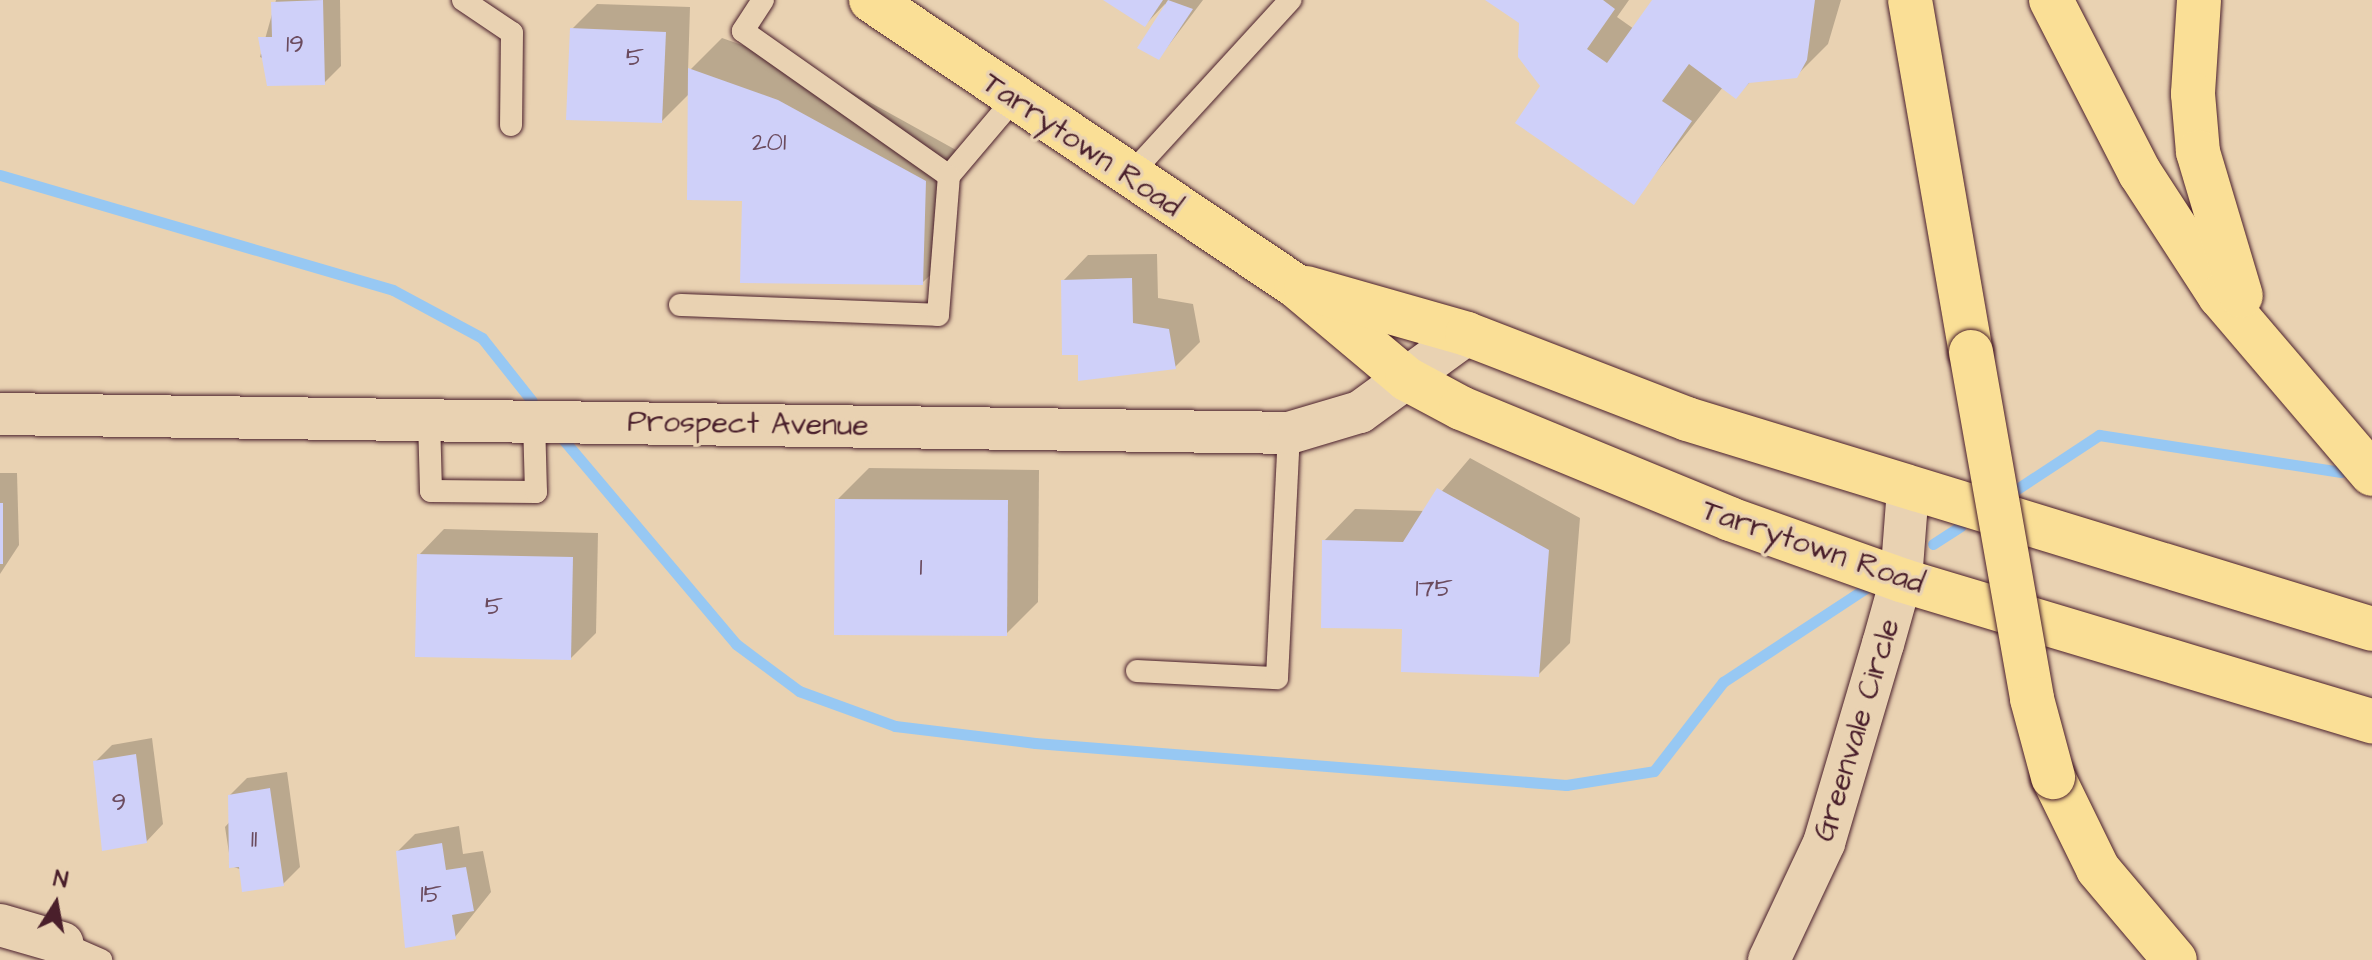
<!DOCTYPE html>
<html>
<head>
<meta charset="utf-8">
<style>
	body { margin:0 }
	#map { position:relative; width:2372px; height:960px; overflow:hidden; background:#e9d2b2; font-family:"Architects Daughter",sans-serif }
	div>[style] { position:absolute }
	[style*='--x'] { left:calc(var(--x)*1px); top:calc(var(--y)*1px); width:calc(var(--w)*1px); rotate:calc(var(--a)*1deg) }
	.shadow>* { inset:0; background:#0003 }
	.stream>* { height:11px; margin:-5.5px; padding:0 5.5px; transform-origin:5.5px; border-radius:5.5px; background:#97c8f3 }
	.building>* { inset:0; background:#cfd0f9 }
	.roads { filter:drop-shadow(0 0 2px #4a1f2b) drop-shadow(0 0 2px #4a1f2b) }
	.lane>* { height:22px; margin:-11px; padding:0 11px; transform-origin:11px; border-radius:11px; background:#e9d2b2 }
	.street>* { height:42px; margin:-21px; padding:0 21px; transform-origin:21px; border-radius:21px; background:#e9d2b2 }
	.primary>* { height:44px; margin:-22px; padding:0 22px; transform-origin:22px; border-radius:22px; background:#fadf96 }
	.highway>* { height:44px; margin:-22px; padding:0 22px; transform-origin:22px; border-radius:22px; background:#fadf96 }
	.bridges { filter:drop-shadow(0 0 2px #4a1f2b) drop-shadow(0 0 2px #4a1f2b) }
	.highway-bridge>* { height:44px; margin:-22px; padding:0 22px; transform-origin:22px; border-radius:22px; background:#fadf96 }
	span { translate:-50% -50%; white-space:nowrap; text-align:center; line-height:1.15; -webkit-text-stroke:7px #e9d2b2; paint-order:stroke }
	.number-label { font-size:26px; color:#6b4b5e }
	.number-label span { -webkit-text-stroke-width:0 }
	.street-label { font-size:30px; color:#4a1f2b }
	.north { position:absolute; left:16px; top:864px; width:80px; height:80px; -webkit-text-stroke:6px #e9d2b2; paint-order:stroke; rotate:11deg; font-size:22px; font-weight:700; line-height:32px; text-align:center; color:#4a1f2b }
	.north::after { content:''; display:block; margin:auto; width:28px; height:36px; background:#4a1f2b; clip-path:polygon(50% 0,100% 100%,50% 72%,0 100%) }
</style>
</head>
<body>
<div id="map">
	<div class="shadow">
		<i style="clip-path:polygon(276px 0,340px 0,341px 66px,324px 83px,260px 57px)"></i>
		<i style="clip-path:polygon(1107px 0,1203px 0,1159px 58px,1165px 4px,1145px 25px)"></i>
		<i style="clip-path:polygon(1489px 0,1629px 0,1617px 17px,1634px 29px,1655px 0,1841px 0,1828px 44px,1796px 76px,1752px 80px,1736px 97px,1723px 87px,1633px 202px,1542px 86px,1521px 22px)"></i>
		<i style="clip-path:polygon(597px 4px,690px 7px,688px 72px,722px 38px,810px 69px,956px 150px,954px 252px,922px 283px,744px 199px,690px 93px,662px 121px,572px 29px)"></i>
		<i style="clip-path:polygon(1157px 254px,1158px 298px,1193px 304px,1200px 342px,1175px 367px,1080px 353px,1063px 281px,1088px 255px)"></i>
		<i style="clip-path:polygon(1470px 458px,1580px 518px,1570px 643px,1538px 675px,1404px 627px,1324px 541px,1355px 509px,1425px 511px)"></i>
		<i style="clip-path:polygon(869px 468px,1039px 470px,1038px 602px,1006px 634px,837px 500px)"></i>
		<i style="clip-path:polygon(0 473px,17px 473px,19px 545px,0 574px)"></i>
		<i style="clip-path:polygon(444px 529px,598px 533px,596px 633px,571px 658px,419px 555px)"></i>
		<i style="clip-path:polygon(152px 738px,163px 824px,146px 842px,95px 762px,112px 745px)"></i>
		<i style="clip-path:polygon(287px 772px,300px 867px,283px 884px,231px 866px,225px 827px,233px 818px,230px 795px,247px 778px)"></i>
		<i style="clip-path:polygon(459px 826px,463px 854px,483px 851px,491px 892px,455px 937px,398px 851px,415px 834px)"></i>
	</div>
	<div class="stream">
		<i style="--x:0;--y:175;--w:409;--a:16.3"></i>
		<i style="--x:393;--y:290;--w:101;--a:28.3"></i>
		<i style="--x:482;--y:338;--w:80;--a:51.6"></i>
		<i style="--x:562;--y:438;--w:270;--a:49.8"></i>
		<i style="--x:736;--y:644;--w:79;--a:36.7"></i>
		<i style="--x:799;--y:691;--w:102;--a:20"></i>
		<i style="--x:895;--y:726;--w:141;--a:6.9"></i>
		<i style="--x:1035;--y:743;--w:533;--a:4.52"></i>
		<i style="--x:1566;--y:785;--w:89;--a:-9"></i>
		<i style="--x:1654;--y:771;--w:113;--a:-52.2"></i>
		<i style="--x:1723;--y:682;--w:178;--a:-33.3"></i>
		<i style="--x:2005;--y:497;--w:113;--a:-33.4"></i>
		<i style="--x:2099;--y:435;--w:245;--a:8.7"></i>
		<i style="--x:1933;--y:544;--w:33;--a:-33"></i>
	</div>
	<div class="building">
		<i style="clip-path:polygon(323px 0,325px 85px,267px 86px,258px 37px,272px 37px,271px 2px)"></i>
		<i style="clip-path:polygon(1103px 0,1163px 0,1145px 27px)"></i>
		<i style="clip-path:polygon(1168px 0,1193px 9px,1159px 60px,1137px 48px)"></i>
		<i style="clip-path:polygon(1485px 0,1603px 0,1615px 9px,1587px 49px,1607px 63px,1652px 0,1815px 0,1807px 60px,1797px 78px,1749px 83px,1736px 99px,1689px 64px,1662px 101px,1692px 121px,1634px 205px,1515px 123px,1540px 86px,1518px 57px,1519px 23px)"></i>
		<i style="clip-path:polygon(570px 28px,666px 32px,662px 123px,566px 120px)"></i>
		<i style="clip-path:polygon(688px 68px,778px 100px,926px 181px,923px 285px,740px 283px,742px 201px,687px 200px)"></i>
		<i style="clip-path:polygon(1132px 278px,1133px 323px,1169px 329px,1176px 369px,1078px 381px,1078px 355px,1062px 355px,1061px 280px)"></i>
		<i style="clip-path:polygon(1437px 488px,1549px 550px,1539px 677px,1401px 672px,1402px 629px,1321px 628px,1322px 540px,1403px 542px)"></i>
		<i style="clip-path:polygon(835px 499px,1008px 500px,1007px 636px,834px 635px)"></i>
		<i style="clip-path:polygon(0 503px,3px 503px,3px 564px,0 564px)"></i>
		<i style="clip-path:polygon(417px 554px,573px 557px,571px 660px,415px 657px)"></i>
		<i style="clip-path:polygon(136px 754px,147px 843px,102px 851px,93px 761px)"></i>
		<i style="clip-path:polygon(270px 788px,284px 886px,242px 892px,239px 867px,229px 868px,228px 795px)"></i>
		<i style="clip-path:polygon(442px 843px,446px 870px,466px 867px,474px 911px,452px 915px,456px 939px,405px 948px,396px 851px)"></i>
	</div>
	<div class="roads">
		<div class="lane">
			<i style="--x:463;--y:0;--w:59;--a:34"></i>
			<i style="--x:512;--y:33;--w:92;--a:90.6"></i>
			<i style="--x:763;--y:0;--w:37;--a:123"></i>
			<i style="--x:743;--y:31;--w:252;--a:35.1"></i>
			<i style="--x:949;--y:176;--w:101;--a:-49.8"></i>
			<i style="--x:1129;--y:176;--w:239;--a:-47.5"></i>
			<i style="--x:680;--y:305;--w:258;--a:2.2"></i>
			<i style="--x:938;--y:315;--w:139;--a:-85.5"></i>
			<i style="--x:429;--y:419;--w:72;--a:88.4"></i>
			<i style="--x:431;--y:491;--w:105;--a:0.5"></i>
			<i style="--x:536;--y:492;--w:72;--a:-91.6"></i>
			<i style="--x:1137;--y:671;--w:140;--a:2.9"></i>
			<i style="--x:1277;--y:678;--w:245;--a:-87.2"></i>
			<i style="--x:62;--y:943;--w:43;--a:23.6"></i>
		</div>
		<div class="street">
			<i style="--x:0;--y:414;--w:1289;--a:0.84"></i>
			<i style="--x:1289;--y:433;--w:74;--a:-16.5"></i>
			<i style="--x:1360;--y:412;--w:132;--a:-36.1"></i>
			<i style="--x:0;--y:925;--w:65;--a:16.2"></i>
			<i style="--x:1769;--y:960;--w:129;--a:-64.8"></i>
			<i style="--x:1824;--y:843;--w:208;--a:-73.5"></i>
			<i style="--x:1883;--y:644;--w:66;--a:-74.3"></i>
			<i style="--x:1901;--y:580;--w:91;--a:-85.6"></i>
		</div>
		<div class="primary">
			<i style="--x:871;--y:0;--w:512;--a:33.94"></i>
			<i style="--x:1296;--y:286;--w:145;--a:40"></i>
			<i style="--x:1407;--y:379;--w:61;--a:28.2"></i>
			<i style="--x:1461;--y:408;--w:291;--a:22.4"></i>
			<i style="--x:1730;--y:519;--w:182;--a:19.6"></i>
			<i style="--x:1901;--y:580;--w:492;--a:16.7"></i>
			<i style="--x:1306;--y:288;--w:167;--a:15.9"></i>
			<i style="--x:1467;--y:334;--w:236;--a:21.1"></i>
			<i style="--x:1687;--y:419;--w:716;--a:17.04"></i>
		</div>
		<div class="highway">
			<i style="--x:1910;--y:0;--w:357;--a:80.2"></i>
			<i style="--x:2051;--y:0;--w:195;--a:62.8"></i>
			<i style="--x:2140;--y:173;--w:147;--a:57"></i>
			<i style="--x:2220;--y:296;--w:234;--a:49.5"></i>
			<i style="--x:2199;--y:0;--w:94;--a:93.7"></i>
			<i style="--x:2193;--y:94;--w:58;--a:85.1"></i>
			<i style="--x:2198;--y:152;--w:150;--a:73.4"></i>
			<i style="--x:2053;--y:777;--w:102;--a:63.9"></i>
			<i style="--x:2098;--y:869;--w:119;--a:49.8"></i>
		</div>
	</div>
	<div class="bridges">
		<div class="highway-bridge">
			<i style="--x:1971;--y:352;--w:352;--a:80"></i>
			<i style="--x:2032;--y:699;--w:81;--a:74.9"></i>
		</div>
	</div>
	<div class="number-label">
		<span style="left:295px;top:45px">19</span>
		<span style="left:635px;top:58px">5</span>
		<span style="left:769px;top:143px">201</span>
		<span style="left:921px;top:568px">1</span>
		<span style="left:1434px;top:589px">175</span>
		<span style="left:494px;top:607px">5</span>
		<span style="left:119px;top:803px">9</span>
		<span style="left:254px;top:840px">11</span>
		<span style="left:431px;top:895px">15</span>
	</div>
	<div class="street-label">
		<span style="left:1082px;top:145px;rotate:34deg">Tarrytown Road</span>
		<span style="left:748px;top:424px;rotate:1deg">Prospect Avenue</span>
		<span style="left:1813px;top:547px;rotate:19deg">Tarrytown Road</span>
		<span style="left:1857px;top:730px;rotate:-73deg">Greenvale Circle</span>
	</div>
	<div class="north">N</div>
</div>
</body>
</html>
